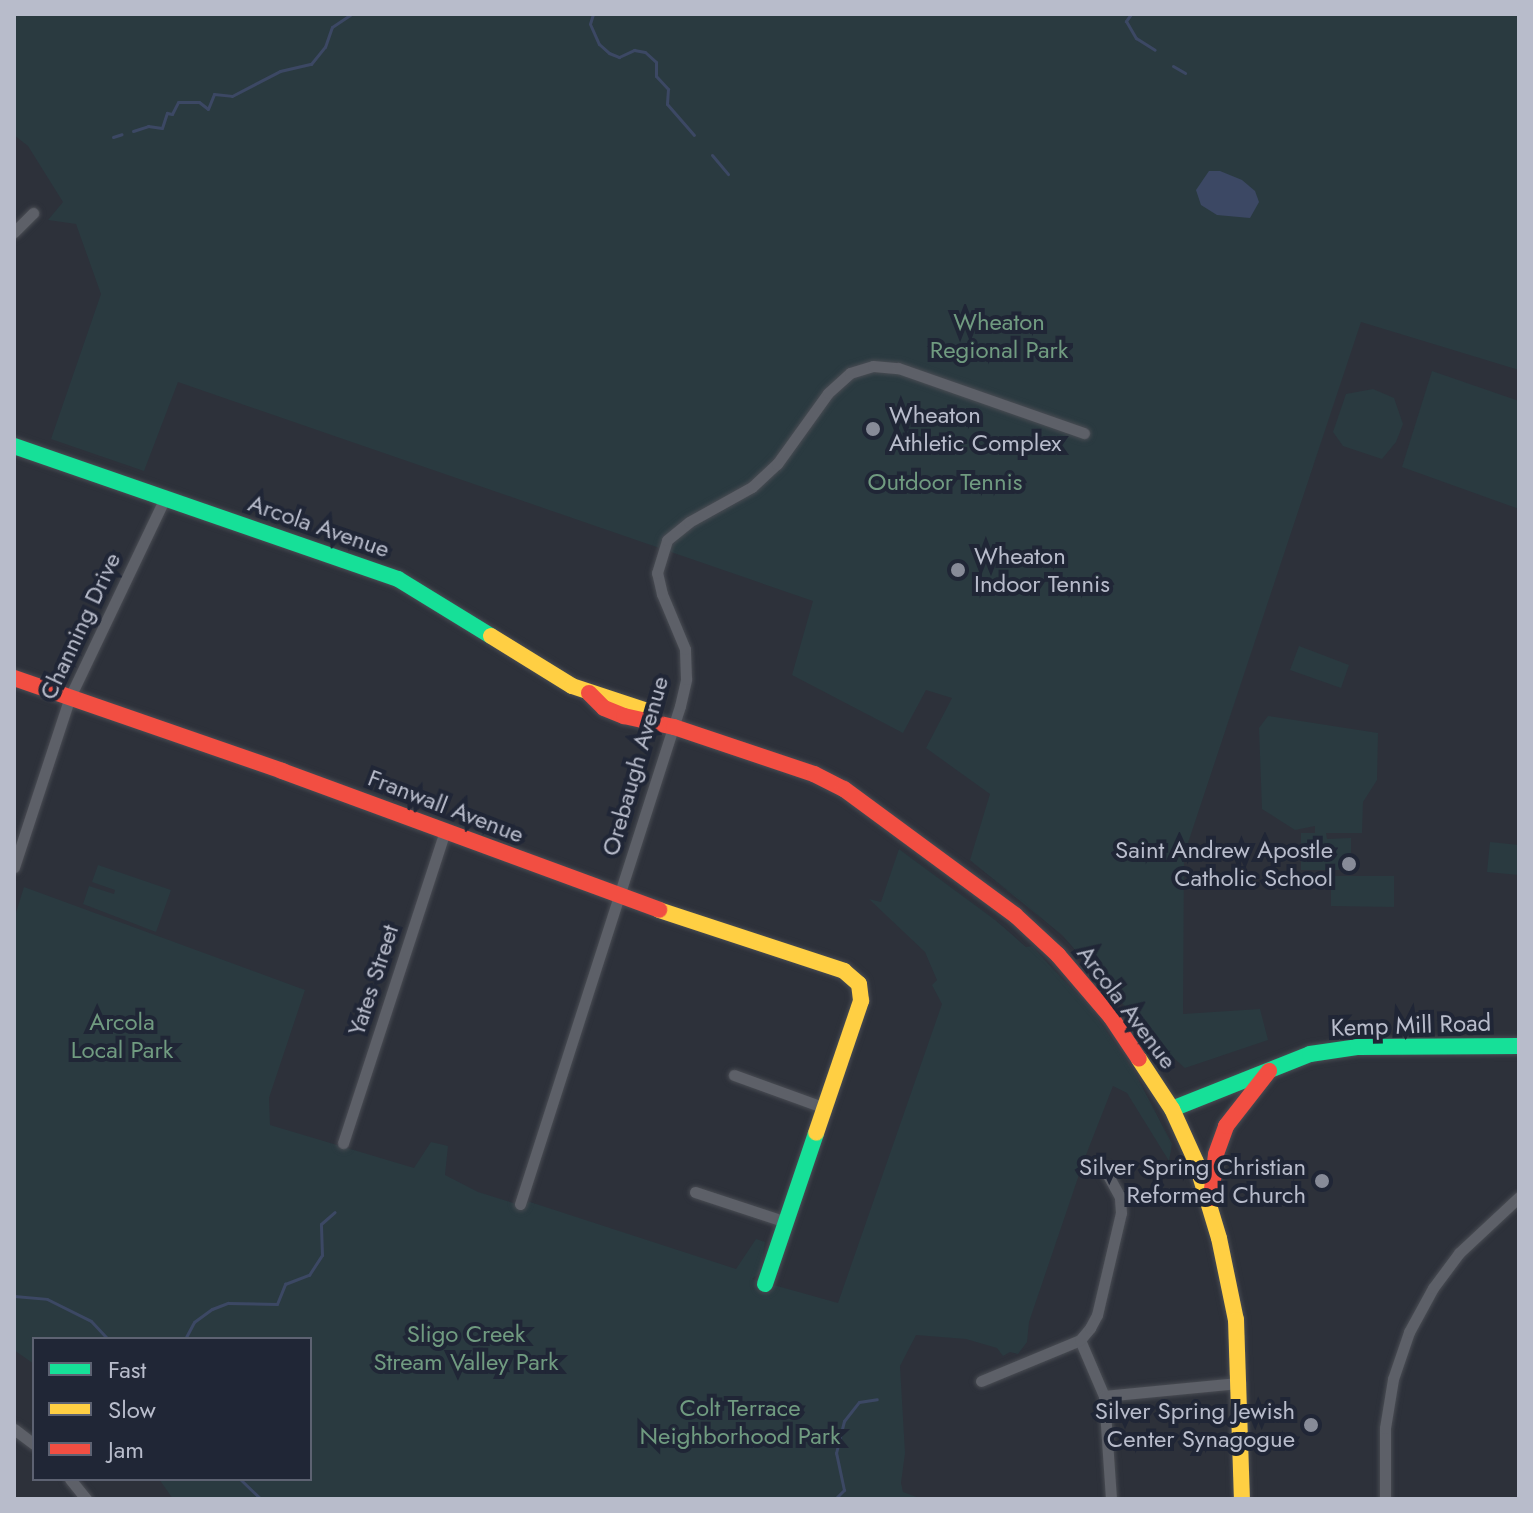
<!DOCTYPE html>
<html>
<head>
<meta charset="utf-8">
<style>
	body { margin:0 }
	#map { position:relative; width:1533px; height:1513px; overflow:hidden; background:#2d313a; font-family:Jost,sans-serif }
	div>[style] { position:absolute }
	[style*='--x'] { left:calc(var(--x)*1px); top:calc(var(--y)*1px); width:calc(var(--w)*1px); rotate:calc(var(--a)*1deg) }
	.green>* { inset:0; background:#2a3a40 }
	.water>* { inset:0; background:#3c4864 }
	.stream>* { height:3px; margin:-1.5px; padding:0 1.5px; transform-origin:1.5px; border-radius:1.5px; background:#3c4864 }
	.roads { filter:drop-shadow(0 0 2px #494c53) drop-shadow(0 0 2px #494c53) }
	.street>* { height:11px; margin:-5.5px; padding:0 5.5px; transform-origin:5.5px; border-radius:5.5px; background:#5d6068 }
	.fast>* { height:16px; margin:-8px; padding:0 8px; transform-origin:8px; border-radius:8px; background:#16e098 }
	.slow>* { height:16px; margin:-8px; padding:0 8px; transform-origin:8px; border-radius:8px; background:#ffcf43 }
	.jam>* { height:16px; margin:-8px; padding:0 8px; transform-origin:8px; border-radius:8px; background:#f24e42 }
	.dots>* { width:22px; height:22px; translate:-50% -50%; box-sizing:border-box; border:4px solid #202636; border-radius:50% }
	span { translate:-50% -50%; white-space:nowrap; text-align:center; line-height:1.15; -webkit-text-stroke:8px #202636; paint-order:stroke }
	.park-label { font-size:24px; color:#709b80 }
	.poi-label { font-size:24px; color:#b8bccb }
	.left { translate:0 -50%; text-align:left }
	.right { translate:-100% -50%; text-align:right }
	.street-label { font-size:24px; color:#b8bccb }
	.frame { position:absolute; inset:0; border:16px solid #b8bccb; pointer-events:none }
	.legend { position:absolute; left:32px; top:1337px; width:280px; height:144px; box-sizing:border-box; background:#202636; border:2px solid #5d6272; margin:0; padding:10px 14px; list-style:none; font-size:24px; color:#b8bccb }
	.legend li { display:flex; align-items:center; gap:16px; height:40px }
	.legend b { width:40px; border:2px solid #5d6272 }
</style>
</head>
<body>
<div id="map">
	<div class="green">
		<i style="clip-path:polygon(14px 14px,1519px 14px,1519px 370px,1361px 322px,1184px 855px,1183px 1014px,1260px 1009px,1268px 1040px,1185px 1068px,1160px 1046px,1062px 935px,970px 860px,990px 794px,926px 748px,952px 698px,926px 690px,903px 733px,792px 675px,813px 601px,178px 382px,144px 471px,51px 439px,101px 294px,76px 224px,48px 220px,63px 202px,28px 146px,14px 135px)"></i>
		<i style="clip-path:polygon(1432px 371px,1519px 401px,1519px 509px,1402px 467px)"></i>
		<i style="clip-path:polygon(1373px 389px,1394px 398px,1403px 424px,1396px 442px,1382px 459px,1343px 446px,1333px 432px,1346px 394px)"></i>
		<i style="clip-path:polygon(1299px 646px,1349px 665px,1341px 688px,1290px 670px)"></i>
		<i style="clip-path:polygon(1268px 716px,1378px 733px,1377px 780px,1363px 802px,1362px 833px,1326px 833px,1327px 839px,1351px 838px,1351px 870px,1301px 870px,1301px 833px,1315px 833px,1315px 826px,1295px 830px,1262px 809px,1259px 728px)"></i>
		<i style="clip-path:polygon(1490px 842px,1519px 845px,1519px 875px,1487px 872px)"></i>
		<i style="clip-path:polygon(899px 849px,994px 919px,1026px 947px,1032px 946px,1093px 1012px,1135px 1073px,1172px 1144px,1169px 1161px,1127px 1093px,1113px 1086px,1084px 1160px,1029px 1322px,1027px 1342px,1018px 1354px,1010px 1352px,1003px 1356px,997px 1348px,966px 1339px,916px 1335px,900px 1366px,905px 1453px,901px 1483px,903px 1492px,922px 1499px,173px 1499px,159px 1479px,310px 1479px,310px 1339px,34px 1339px,34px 1364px,14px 1350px,14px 919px,24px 887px,305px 990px,269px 1098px,270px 1125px,414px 1168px,431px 1142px,448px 1146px,445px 1175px,478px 1192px,516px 1204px,530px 1202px,736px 1269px,756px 1239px,765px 1242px,760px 1273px,752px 1279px,838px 1303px,942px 1004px,932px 985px,937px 980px,925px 952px,869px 899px,881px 902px)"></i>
		<i style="clip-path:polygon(98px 865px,171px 890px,156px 932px,83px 904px,89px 886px,114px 894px,115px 890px,92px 882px)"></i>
		<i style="clip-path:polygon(1331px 876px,1394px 876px,1394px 907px,1331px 906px)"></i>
	</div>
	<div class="water">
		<i style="clip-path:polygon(1209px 171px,1220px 171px,1242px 180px,1255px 191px,1259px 202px,1250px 218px,1217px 215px,1201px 205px,1196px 190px)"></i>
	</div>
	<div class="stream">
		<i style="--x:593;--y:14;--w:10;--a:107"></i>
		<i style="--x:590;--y:24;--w:22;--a:66"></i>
		<i style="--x:599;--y:44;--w:13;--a:42"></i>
		<i style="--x:609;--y:53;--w:11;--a:22"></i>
		<i style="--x:619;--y:57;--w:17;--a:-25"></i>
		<i style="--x:634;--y:50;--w:11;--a:10"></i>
		<i style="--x:645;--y:52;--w:15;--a:42"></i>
		<i style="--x:656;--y:62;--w:14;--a:90"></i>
		<i style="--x:656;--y:76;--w:18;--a:47"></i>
		<i style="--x:668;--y:89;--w:15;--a:94"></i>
		<i style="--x:667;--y:104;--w:41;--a:48.9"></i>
		<i style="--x:1131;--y:14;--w:9;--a:126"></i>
		<i style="--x:1126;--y:21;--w:20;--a:60"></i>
		<i style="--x:1136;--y:38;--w:22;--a:32"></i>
		<i style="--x:1173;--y:66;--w:14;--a:30"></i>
		<i style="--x:133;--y:131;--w:16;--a:-18"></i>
		<i style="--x:148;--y:126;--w:14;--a:8"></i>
		<i style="--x:162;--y:128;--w:16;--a:-72"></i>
		<i style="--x:167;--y:113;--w:5;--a:11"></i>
		<i style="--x:172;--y:114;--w:13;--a:-63"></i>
		<i style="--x:178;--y:102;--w:21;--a:0"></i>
		<i style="--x:199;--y:102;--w:11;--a:38"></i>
		<i style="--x:208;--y:109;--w:16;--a:-68"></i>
		<i style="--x:214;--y:94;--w:18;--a:6"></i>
		<i style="--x:232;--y:96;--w:54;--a:-27.5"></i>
		<i style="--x:280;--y:71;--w:32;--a:-13"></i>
		<i style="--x:311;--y:64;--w:22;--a:-51"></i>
		<i style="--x:325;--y:47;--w:21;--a:-71"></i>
		<i style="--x:332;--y:27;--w:23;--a:-34"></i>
		<i style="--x:113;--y:137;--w:9;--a:-18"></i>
		<i style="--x:712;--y:155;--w:25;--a:50"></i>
		<i style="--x:14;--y:1296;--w:33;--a:5"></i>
		<i style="--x:47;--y:1299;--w:49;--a:26.6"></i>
		<i style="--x:91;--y:1321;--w:25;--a:47"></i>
		<i style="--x:185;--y:1339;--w:19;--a:-62"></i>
		<i style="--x:194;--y:1322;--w:22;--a:-36"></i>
		<i style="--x:212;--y:1309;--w:17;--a:-21"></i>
		<i style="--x:228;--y:1303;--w:49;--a:1.2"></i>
		<i style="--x:277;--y:1304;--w:22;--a:-68"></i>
		<i style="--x:285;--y:1284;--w:26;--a:-21"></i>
		<i style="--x:309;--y:1275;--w:24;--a:-57"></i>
		<i style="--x:322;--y:1255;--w:31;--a:-92"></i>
		<i style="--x:321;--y:1224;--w:18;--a:-41"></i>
		<i style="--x:240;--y:1479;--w:29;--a:44"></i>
		<i style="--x:835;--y:1499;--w:13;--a:-45"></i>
		<i style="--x:844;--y:1490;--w:38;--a:-102"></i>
		<i style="--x:836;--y:1453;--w:33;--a:-76"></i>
		<i style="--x:844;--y:1421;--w:24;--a:-52"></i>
		<i style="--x:859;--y:1402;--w:18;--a:-9"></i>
	</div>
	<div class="roads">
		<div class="street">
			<i style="--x:14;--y:232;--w:27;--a:-45"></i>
			<i style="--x:14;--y:867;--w:179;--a:-71.8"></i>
			<i style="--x:70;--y:697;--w:221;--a:-64.5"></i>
			<i style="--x:734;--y:1075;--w:97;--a:19.9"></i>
			<i style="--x:343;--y:1143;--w:328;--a:-71.9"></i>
			<i style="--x:695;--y:1192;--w:96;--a:18.2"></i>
			<i style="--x:520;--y:1204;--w:523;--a:-72.19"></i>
			<i style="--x:680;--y:706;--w:28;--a:-77"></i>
			<i style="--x:686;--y:679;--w:30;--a:-92"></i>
			<i style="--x:685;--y:649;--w:60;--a:-112.7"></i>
			<i style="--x:662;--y:594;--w:22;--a:-103"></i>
			<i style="--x:657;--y:573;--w:34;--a:-73"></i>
			<i style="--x:667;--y:540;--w:28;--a:-39"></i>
			<i style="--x:689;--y:522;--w:72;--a:-29.1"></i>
			<i style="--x:752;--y:487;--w:34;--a:-43"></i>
			<i style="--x:777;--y:464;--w:87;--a:-54.3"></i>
			<i style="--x:828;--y:393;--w:30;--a:-42"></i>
			<i style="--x:850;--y:373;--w:24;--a:-17"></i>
			<i style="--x:873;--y:366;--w:25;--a:5"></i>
			<i style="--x:898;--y:368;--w:197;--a:19.3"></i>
			<i style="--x:1080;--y:1340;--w:61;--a:66.8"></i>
			<i style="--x:1104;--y:1396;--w:103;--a:86.1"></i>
			<i style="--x:981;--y:1381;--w:107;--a:-22.5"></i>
			<i style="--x:1080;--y:1340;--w:16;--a:-50"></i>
			<i style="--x:1090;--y:1328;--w:15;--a:-62"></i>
			<i style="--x:1097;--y:1315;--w:105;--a:-76.8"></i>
			<i style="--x:1121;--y:1213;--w:16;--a:-94"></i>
			<i style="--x:1120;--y:1197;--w:31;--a:-119"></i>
			<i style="--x:1104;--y:1396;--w:137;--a:-5.5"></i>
			<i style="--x:14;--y:1429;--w:25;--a:37"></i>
			<i style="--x:70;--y:1479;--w:26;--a:51"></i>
			<i style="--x:1385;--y:1499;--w:71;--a:-90"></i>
			<i style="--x:1385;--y:1428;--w:50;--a:-80.7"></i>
			<i style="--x:1393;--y:1379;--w:50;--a:-71.2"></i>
			<i style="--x:1409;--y:1332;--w:50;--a:-61.4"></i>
			<i style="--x:1433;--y:1288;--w:44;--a:-53.4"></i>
			<i style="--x:1459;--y:1253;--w:82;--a:-43"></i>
		</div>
		<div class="fast">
			<i style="--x:14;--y:446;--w:406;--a:19.1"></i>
			<i style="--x:398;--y:579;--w:109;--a:31.5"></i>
			<i style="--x:1172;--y:1109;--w:149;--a:-21.7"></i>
			<i style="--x:1310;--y:1054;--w:49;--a:-8.3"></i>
			<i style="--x:1358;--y:1047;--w:161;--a:-0.4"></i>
			<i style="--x:765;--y:1284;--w:159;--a:-71.3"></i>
		</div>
		<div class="slow">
			<i style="--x:491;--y:636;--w:95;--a:31.7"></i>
			<i style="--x:572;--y:686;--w:79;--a:18.4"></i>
			<i style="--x:647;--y:711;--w:11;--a:52"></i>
			<i style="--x:659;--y:910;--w:195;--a:18.2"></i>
			<i style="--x:844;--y:971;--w:20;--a:41"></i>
			<i style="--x:859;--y:984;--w:17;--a:83"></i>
			<i style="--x:861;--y:1001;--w:139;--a:108.8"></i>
			<i style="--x:1139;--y:1059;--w:60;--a:56.6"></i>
			<i style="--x:1172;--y:1109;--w:58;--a:65.6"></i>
			<i style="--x:1196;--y:1162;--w:79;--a:73.2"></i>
			<i style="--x:1219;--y:1238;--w:84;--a:78.3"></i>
			<i style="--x:1236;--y:1320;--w:179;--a:88.1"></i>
		</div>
		<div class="jam">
			<i style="--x:14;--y:678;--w:284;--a:19.1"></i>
			<i style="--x:282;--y:771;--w:402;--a:20.2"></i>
			<i style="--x:589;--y:693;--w:21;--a:45"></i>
			<i style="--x:604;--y:708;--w:22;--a:22"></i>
			<i style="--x:624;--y:716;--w:51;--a:12.4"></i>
			<i style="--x:674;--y:727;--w:148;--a:18.6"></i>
			<i style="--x:814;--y:774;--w:34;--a:27"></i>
			<i style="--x:844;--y:789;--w:212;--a:36.4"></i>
			<i style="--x:1015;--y:915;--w:59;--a:42.9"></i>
			<i style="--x:1058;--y:955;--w:82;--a:49.5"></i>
			<i style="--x:1111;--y:1017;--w:50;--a:56.3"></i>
			<i style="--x:1211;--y:1198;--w:44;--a:-83.5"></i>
			<i style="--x:1216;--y:1154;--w:30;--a:-70"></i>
			<i style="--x:1226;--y:1126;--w:70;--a:-52"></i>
		</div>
	</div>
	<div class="dots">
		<i style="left:873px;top:429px;background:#878b98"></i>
		<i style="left:958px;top:570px;background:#878b98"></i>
		<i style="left:1349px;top:864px;background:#878b98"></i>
		<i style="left:1322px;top:1181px;background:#878b98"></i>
		<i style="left:1311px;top:1425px;background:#878b98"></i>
	</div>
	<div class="park-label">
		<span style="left:999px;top:336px">Wheaton<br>Regional Park</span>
		<span style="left:945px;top:482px">Outdoor Tennis</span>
		<span style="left:122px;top:1036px">Arcola<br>Local Park</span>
		<span style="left:466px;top:1348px">Sligo Creek<br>Stream Valley Park</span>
		<span style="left:740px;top:1422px">Colt Terrace<br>Neighborhood Park</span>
	</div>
	<div class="poi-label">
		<span class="left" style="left:889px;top:429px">Wheaton<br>Athletic Complex</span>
		<span class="left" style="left:974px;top:570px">Wheaton<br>Indoor Tennis</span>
		<span class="right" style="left:1333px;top:864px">Saint Andrew Apostle<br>Catholic School</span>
		<span class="right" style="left:1306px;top:1181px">Silver Spring Christian<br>Reformed Church</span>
		<span class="right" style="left:1295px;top:1425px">Silver Spring Jewish<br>Center Synagogue</span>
	</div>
	<div class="street-label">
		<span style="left:319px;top:526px;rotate:19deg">Arcola Avenue</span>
		<span style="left:80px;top:626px;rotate:-65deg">Channing Drive</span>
		<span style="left:635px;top:766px;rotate:-74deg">Orebaugh Avenue</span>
		<span style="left:446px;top:806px;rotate:21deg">Franwall Avenue</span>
		<span style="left:373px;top:980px;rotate:-72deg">Yates Street</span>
		<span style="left:1127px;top:1007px;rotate:53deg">Arcola Avenue</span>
		<span style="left:1411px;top:1025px;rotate:-2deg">Kemp Mill Road</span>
	</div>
	<div class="frame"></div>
	<ul class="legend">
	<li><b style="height:10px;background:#16e098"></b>Fast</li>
	<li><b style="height:10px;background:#ffcf43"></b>Slow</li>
	<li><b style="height:10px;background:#f24e42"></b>Jam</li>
	</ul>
</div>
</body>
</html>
